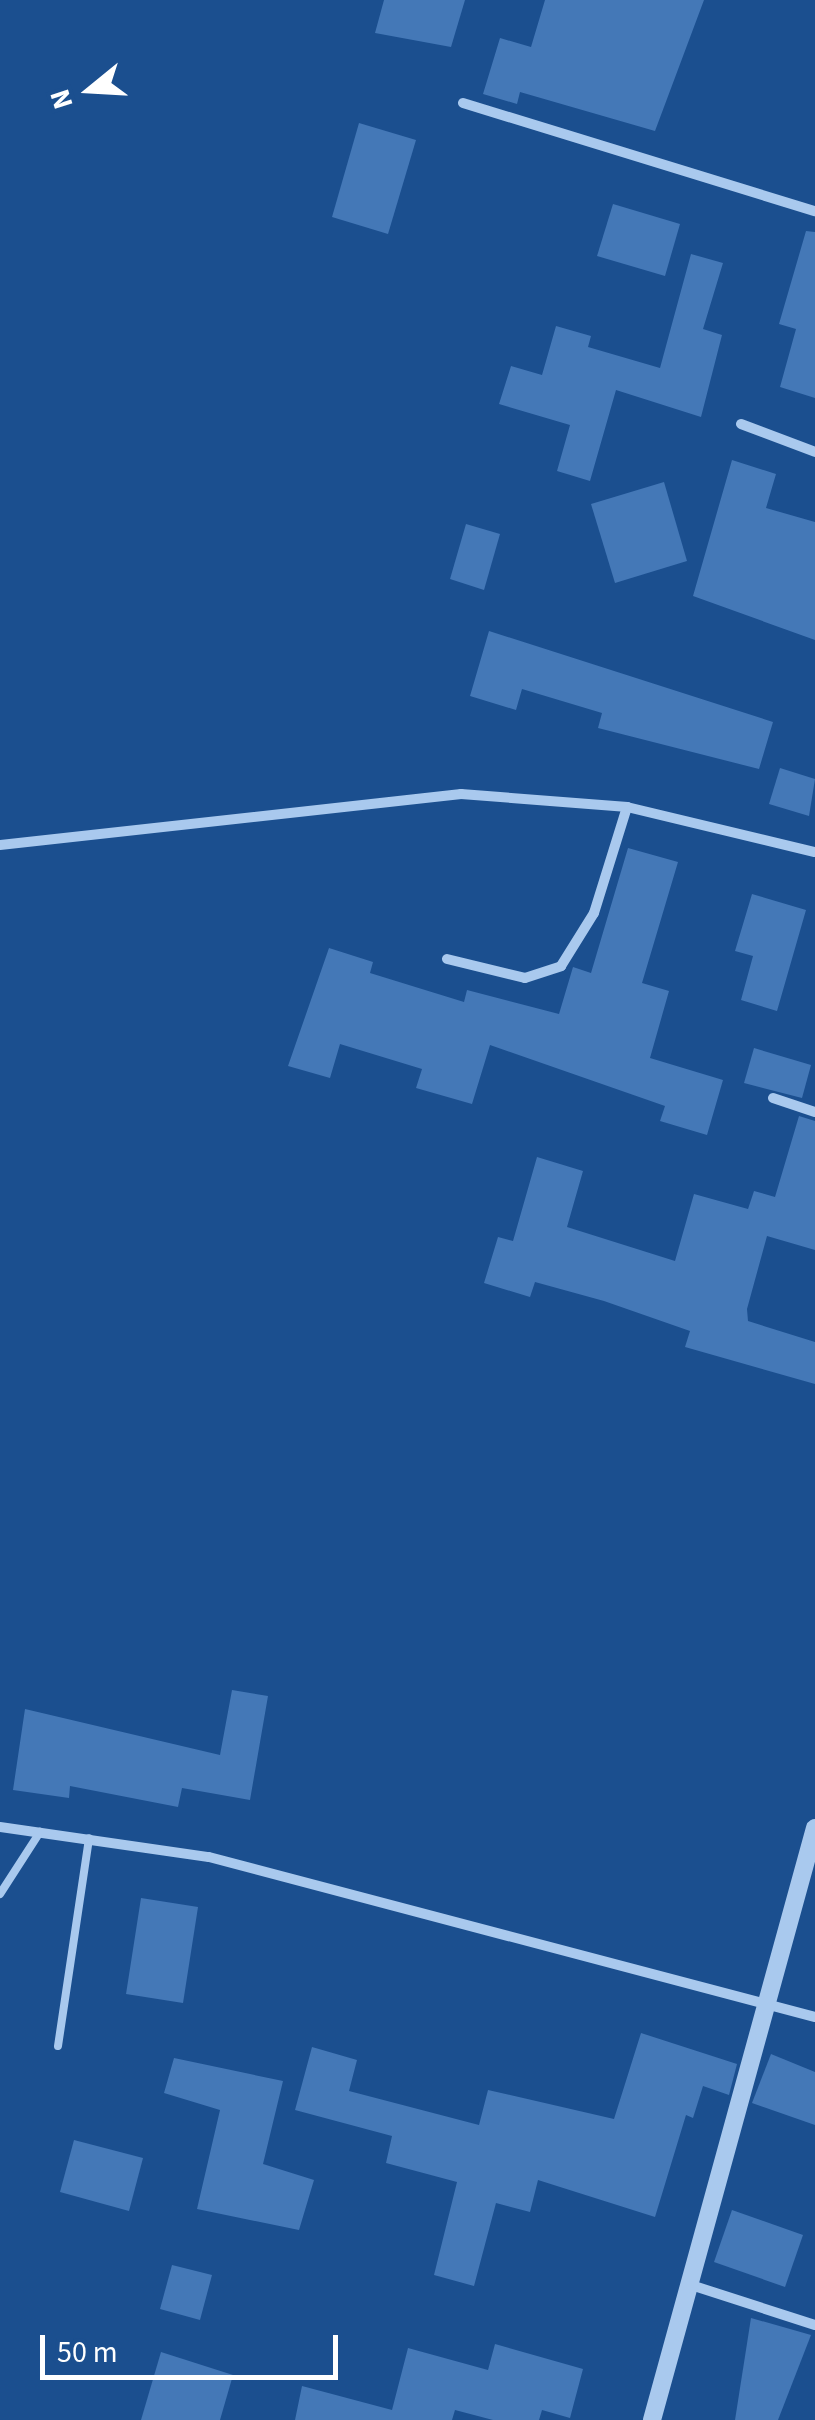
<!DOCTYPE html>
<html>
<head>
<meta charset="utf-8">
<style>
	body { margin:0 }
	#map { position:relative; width:815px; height:2420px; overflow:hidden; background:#1b4f8f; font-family:"Source Sans 3",sans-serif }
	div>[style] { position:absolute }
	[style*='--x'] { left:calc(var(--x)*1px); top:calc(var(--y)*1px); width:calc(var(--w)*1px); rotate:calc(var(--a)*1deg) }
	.building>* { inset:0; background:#4478b7 }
	.service>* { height:8px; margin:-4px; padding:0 4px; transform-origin:4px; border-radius:4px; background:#a9c9ee }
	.minor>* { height:10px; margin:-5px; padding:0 5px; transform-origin:5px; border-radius:5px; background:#a9c9ee }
	.tertiary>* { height:18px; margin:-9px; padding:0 9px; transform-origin:9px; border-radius:9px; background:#a9c9ee }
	span { translate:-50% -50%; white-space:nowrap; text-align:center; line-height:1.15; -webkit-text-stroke:10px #1b4f8f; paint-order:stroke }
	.north { position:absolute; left:40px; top:40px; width:100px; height:100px; -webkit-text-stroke:8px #1b4f8f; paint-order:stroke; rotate:252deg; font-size:28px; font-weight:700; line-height:40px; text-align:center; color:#fff }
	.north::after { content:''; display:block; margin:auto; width:35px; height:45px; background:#fff; clip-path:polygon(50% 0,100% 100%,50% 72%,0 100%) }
	.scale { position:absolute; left:40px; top:2335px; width:298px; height:45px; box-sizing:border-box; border:5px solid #fff; border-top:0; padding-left:12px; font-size:30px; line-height:35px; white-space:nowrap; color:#fff; -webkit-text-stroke:8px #1b4f8f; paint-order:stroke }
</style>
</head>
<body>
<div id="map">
	<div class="building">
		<i style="clip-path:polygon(384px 0,465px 0,451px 47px,375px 33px)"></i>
		<i style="clip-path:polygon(545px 0,704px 0,655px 131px,520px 92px,517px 104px,483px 94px,500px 38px,531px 47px)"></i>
		<i style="clip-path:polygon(359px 123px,416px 140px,388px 234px,332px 217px)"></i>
		<i style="clip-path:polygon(613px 204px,680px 224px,665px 276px,597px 256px)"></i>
		<i style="clip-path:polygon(806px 231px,815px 232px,815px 398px,780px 387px,796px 329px,779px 324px)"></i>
		<i style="clip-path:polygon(691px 254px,723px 263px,703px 329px,722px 335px,701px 417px,616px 390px,590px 481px,557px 471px,570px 425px,499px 404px,511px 366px,542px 375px,556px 326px,591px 336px,588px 347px,660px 368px)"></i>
		<i style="clip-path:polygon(732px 460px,776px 474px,766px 508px,815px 522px,815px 640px,693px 596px)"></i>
		<i style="clip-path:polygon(664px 482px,687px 561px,615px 583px,591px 504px)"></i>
		<i style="clip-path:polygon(466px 524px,500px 534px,484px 590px,450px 579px)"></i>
		<i style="clip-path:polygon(489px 631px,773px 722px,759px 769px,598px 728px,602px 713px,522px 689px,516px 710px,470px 696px)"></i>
		<i style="clip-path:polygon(780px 768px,815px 779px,809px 816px,769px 804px)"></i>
		<i style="clip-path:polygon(628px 848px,678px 862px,642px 983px,669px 991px,650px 1058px,723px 1080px,707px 1135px,660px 1121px,665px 1106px,490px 1045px,472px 1104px,416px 1088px,422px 1069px,340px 1044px,330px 1078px,288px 1066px,329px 948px,373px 962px,370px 973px,464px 1002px,467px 990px,559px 1014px,573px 967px,591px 973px)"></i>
		<i style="clip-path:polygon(752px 894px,806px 910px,777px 1011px,741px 1000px,753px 956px,735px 951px)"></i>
		<i style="clip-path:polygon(754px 1048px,811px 1065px,802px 1098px,744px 1083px)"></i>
		<i style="clip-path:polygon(799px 1116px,815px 1121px,815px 1250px,767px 1236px,747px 1309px,748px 1321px,815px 1342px,815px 1384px,685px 1347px,690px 1331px,604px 1301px,535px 1282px,530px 1297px,484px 1283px,498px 1237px,513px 1241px,537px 1157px,583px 1171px,567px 1227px,675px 1261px,694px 1194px,748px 1209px,754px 1191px,775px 1197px)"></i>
		<i style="clip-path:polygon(232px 1690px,268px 1696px,250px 1800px,182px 1788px,178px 1807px,70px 1786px,69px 1798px,13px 1790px,25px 1709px,220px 1755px)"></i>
		<i style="clip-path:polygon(141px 1898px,198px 1907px,183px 2003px,126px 1994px)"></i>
		<i style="clip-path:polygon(641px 2033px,737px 2064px,729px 2095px,703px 2086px,693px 2118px,686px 2115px,655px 2217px,538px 2180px,530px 2212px,496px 2203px,474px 2286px,434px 2275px,457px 2182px,386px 2163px,392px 2136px,295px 2110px,312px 2047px,357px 2060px,349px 2091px,479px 2125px,488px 2090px,614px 2119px)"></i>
		<i style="clip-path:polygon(771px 2054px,815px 2072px,815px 2125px,752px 2103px)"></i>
		<i style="clip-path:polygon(174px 2058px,283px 2081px,263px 2164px,314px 2180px,299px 2230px,197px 2209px,220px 2110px,164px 2093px)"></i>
		<i style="clip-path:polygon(74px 2140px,143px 2158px,129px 2211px,60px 2192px)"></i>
		<i style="clip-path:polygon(732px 2210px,803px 2235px,785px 2287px,714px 2262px)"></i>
		<i style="clip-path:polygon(172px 2265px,212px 2275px,200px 2320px,160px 2309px)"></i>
		<i style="clip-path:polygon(751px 2318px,811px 2335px,778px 2420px,735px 2420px)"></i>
		<i style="clip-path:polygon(495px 2344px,583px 2369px,570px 2418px,542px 2410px,539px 2420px,493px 2420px,455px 2410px,452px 2420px,295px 2420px,302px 2386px,392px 2410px,408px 2348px,488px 2370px)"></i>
		<i style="clip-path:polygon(161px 2352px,233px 2375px,220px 2420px,141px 2420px)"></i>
	</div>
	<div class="service">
		<i style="--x:0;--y:1894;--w:74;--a:-57.2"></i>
		<i style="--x:58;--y:2046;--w:210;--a:-81.5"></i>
	</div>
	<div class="minor">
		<i style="--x:463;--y:103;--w:368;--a:17.1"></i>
		<i style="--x:741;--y:424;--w:79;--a:20.7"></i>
		<i style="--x:0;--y:845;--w:464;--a:-6.3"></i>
		<i style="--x:461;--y:794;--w:167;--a:4.5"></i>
		<i style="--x:627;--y:807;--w:193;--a:13.5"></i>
		<i style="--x:447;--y:959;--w:80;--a:13.7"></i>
		<i style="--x:525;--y:978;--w:38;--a:-18"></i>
		<i style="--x:561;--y:966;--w:62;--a:-58.1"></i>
		<i style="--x:594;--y:913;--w:111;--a:-72.7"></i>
		<i style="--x:773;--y:1098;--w:44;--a:18.4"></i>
		<i style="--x:0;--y:1827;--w:211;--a:8.2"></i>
		<i style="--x:209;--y:1857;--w:627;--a:14.79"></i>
		<i style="--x:691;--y:2285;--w:130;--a:17.9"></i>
	</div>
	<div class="tertiary">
		<i style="--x:652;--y:2420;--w:614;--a:-74.61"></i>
	</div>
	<div class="north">N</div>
	<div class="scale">50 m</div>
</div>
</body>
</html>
